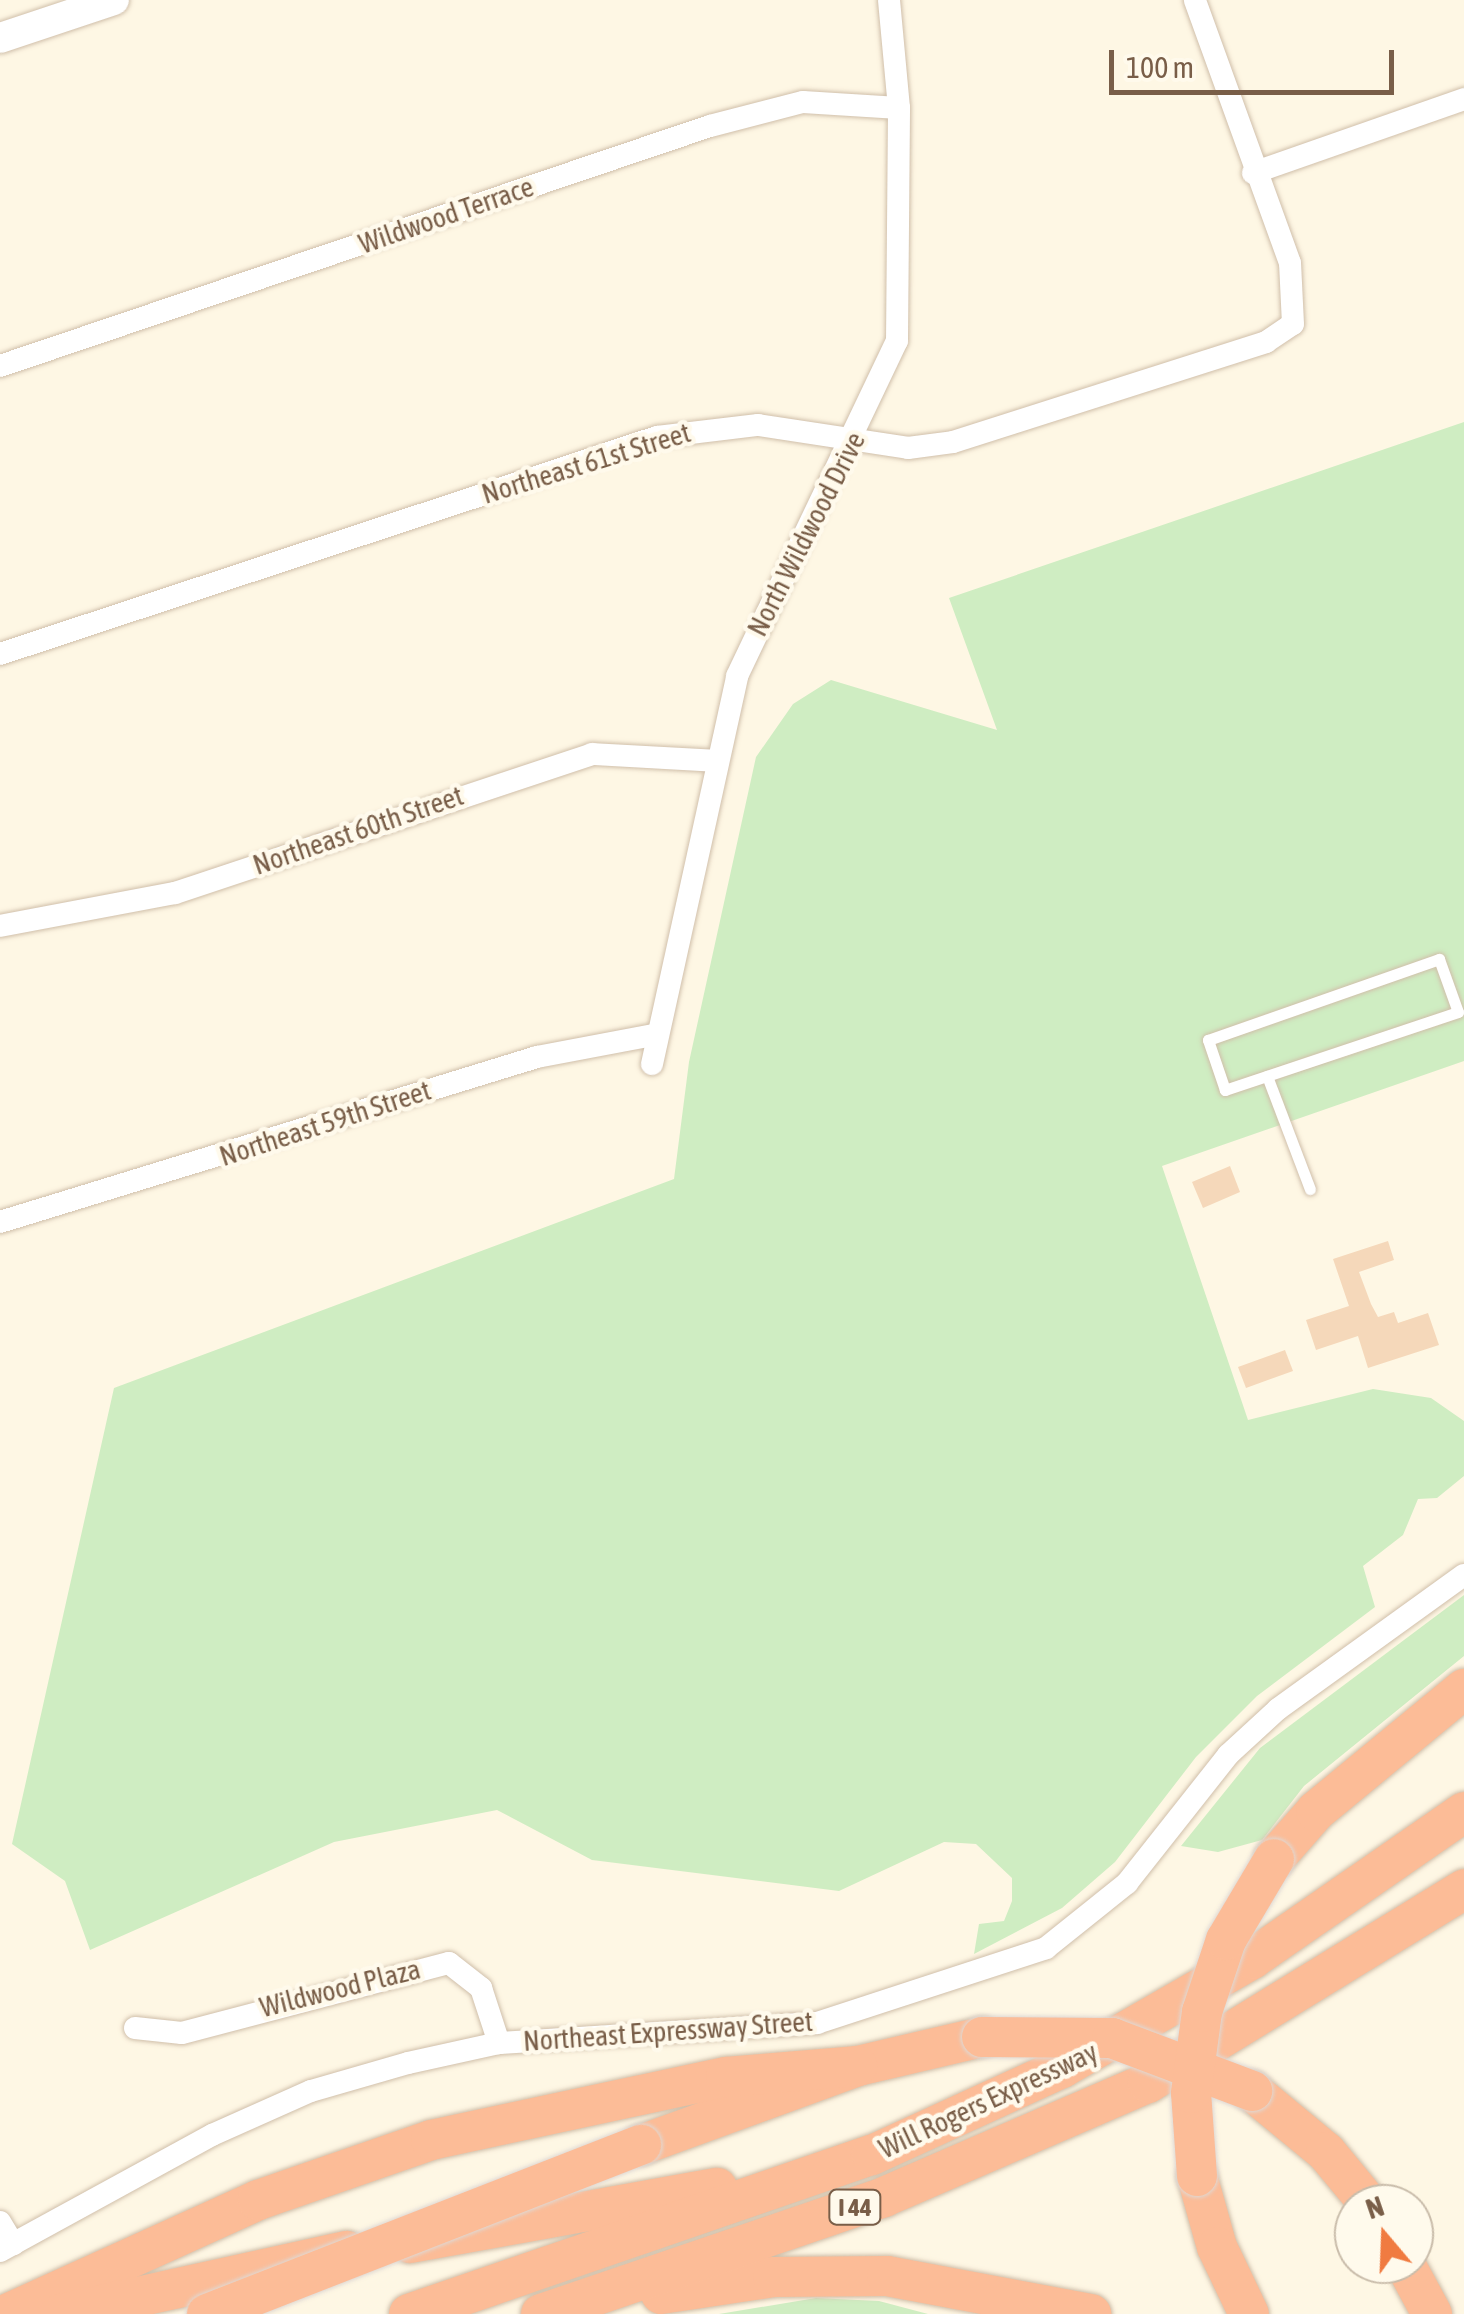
<!DOCTYPE html>
<html>
<head>
<meta charset="utf-8">
<style>
	body { margin:0 }
	#map { position:relative; width:1464px; height:2314px; overflow:hidden; background:#fef7e4; font-family:"Asap Condensed",sans-serif }
	div>[style] { position:absolute }
	[style*='--x'] { left:calc(var(--x)*1px); top:calc(var(--y)*1px); width:calc(var(--w)*1px); rotate:calc(var(--a)*1deg) }
	.green>* { inset:0; background:#cfedc2 }
	.building>* { inset:0; background:#f5d8ba }
	.roads { filter:drop-shadow(0 0 2px #d0bfaa) drop-shadow(0 0 2px #d0bfaa) }
	.lane>* { height:11px; margin:-5.5px; padding:0 5.5px; transform-origin:5.5px; border-radius:5.5px; background:#fff }
	.street>* { height:22px; margin:-11px; padding:0 11px; transform-origin:11px; border-radius:11px; background:#fff }
	.secondary>* { height:30px; margin:-15px; padding:0 15px; transform-origin:15px; border-radius:15px; background:#fff }
	.highway>* { height:40px; margin:-20px; padding:0 20px; transform-origin:20px; border-radius:20px; background:#fcbc97 }
	.bridges { filter:drop-shadow(0 0 2px #dfd8d3) drop-shadow(0 0 2px #dfd8d3) }
	.highway-bridge>* { height:40px; margin:-20px; padding:0 20px; transform-origin:20px; border-radius:20px; background:#fcbc97 }
	span { translate:-50% -50%; white-space:nowrap; text-align:center; line-height:1.15; -webkit-text-stroke:9px #fffaec; paint-order:stroke }
	.shield-label span { padding:2px 8px; background:#fffaec; border:2px solid; border-radius:8px; -webkit-text-stroke-width:0 }
	.shield-label { font-size:25px; color:#795e48; font-weight:700 }
	.street-label { font-size:28px; color:#795e48 }
	.north { position:absolute; left:1334px; top:2184px; width:100px; height:100px; box-sizing:border-box; background:#fffaec; border:2px solid #c9bcaa; border-radius:50%; rotate:341deg; font-size:28px; font-weight:700; line-height:40px; text-align:center; color:#795e48 }
	.north::after { content:''; display:block; margin:auto; width:35px; height:45px; background:#f07b41; clip-path:polygon(50% 0,100% 100%,50% 72%,0 100%) }
	.scale { position:absolute; left:1109px; top:50px; width:285px; height:45px; box-sizing:border-box; border:5px solid #795e48; border-top:0; padding-left:12px; font-size:30px; line-height:35px; white-space:nowrap; color:#795e48; -webkit-text-stroke:8px #fffaec; paint-order:stroke }
</style>
</head>
<body>
<div id="map">
	<div class="green">
		<i style="clip-path:polygon(1464px 422px,1464px 1061px,1162px 1166px,1248px 1420px,1373px 1389px,1431px 1398px,1464px 1421px,1464px 1476px,1437px 1498px,1418px 1499px,1403px 1535px,1363px 1566px,1375px 1607px,1257px 1696px,1196px 1757px,1115px 1862px,1062px 1908px,974px 1954px,979px 1924px,1004px 1921px,1012px 1901px,1012px 1878px,976px 1844px,944px 1842px,839px 1891px,592px 1860px,497px 1810px,334px 1842px,90px 1950px,65px 1881px,12px 1844px,114px 1388px,674px 1179px,689px 1062px,756px 757px,793px 704px,831px 680px,997px 730px,949px 598px)"></i>
		<i style="clip-path:polygon(1464px 1595px,1464px 1656px,1304px 1786px,1262px 1840px,1218px 1852px,1181px 1846px,1260px 1748px)"></i>
		<i style="clip-path:polygon(816px 2298px,879px 2301px,928px 2314px,719px 2314px)"></i>
	</div>
	<div class="building">
		<i style="clip-path:polygon(1230px 1166px,1240px 1192px,1203px 1208px,1192px 1182px)"></i>
		<i style="clip-path:polygon(1388px 1241px,1394px 1260px,1359px 1272px,1371px 1304px,1378px 1317px,1394px 1312px,1398px 1323px,1428px 1313px,1439px 1345px,1368px 1368px,1358px 1336px,1316px 1350px,1306px 1320px,1349px 1306px,1333px 1259px)"></i>
		<i style="clip-path:polygon(1285px 1350px,1293px 1371px,1246px 1388px,1238px 1367px)"></i>
	</div>
	<div class="roads">
		<div class="lane">
			<i style="--x:1439;--y:959;--w:56;--a:70.3"></i>
			<i style="--x:1458;--y:1012;--w:246;--a:161.5"></i>
			<i style="--x:1225;--y:1090;--w:53;--a:-108.8"></i>
			<i style="--x:1208;--y:1040;--w:245;--a:-19.3"></i>
			<i style="--x:1267;--y:1076;--w:121;--a:69.2"></i>
		</div>
		<div class="street">
			<i style="--x:1253;--y:173;--w:224;--a:-19.3"></i>
			<i style="--x:0;--y:366;--w:749;--a:-18.68"></i>
			<i style="--x:710;--y:126;--w:96;--a:-14.5"></i>
			<i style="--x:803;--y:102;--w:96;--a:3.6"></i>
			<i style="--x:0;--y:654;--w:692;--a:-18.28"></i>
			<i style="--x:657;--y:437;--w:102;--a:-6.8"></i>
			<i style="--x:758;--y:425;--w:152;--a:8.7"></i>
			<i style="--x:908;--y:448;--w:45;--a:-7.6"></i>
			<i style="--x:953;--y:442;--w:329;--a:-17.7"></i>
			<i style="--x:1266;--y:342;--w:32;--a:-34"></i>
			<i style="--x:1293;--y:324;--w:61;--a:-92.8"></i>
			<i style="--x:1290;--y:263;--w:280;--a:-109.9"></i>
			<i style="--x:0;--y:926;--w:178;--a:-10.7"></i>
			<i style="--x:175;--y:893;--w:440;--a:-18.4"></i>
			<i style="--x:592;--y:754;--w:125;--a:3.2"></i>
			<i style="--x:652;--y:1064;--w:397;--a:-77.6"></i>
			<i style="--x:737;--y:676;--w:371;--a:-64.5"></i>
			<i style="--x:897;--y:341;--w:233;--a:-89.5"></i>
			<i style="--x:899;--y:108;--w:108;--a:-95.3"></i>
			<i style="--x:0;--y:1222;--w:562;--a:-17.08"></i>
			<i style="--x:537;--y:1057;--w:118;--a:-10.7"></i>
			<i style="--x:135;--y:2028;--w:47;--a:6.1"></i>
			<i style="--x:182;--y:2033;--w:276;--a:-14.7"></i>
			<i style="--x:449;--y:1963;--w:41;--a:38"></i>
			<i style="--x:481;--y:1988;--w:58;--a:71.9"></i>
			<i style="--x:0;--y:2222;--w:26;--a:59"></i>
			<i style="--x:0;--y:2251;--w:242;--a:-28.7"></i>
			<i style="--x:212;--y:2135;--w:108;--a:-24"></i>
			<i style="--x:311;--y:2091;--w:101;--a:-16.1"></i>
			<i style="--x:408;--y:2063;--w:93;--a:-12.4"></i>
			<i style="--x:499;--y:2043;--w:319;--a:-3.6"></i>
			<i style="--x:817;--y:2023;--w:241;--a:-18.1"></i>
			<i style="--x:1046;--y:1948;--w:104;--a:-38.7"></i>
			<i style="--x:1127;--y:1883;--w:163;--a:-51.7"></i>
			<i style="--x:1228;--y:1755;--w:68;--a:-42.6"></i>
			<i style="--x:1278;--y:1709;--w:229;--a:-35.8"></i>
		</div>
		<div class="secondary">
			<i style="--x:0;--y:38;--w:120;--a:-18.4"></i>
		</div>
		<div class="highway">
			<i style="--x:1274;--y:1859;--w:64;--a:-48.8"></i>
			<i style="--x:1316;--y:1811;--w:192;--a:-39.5"></i>
			<i style="--x:1252;--y:2091;--w:96;--a:39.5"></i>
			<i style="--x:1326;--y:2152;--w:67;--a:50.4"></i>
			<i style="--x:641;--y:2145;--w:231;--a:-20"></i>
			<i style="--x:858;--y:2066;--w:127;--a:-13.2"></i>
			<i style="--x:1197;--y:2176;--w:74;--a:74.3"></i>
			<i style="--x:1217;--y:2247;--w:74;--a:64.5"></i>
			<i style="--x:410;--y:2243;--w:312;--a:-10.2"></i>
			<i style="--x:1405;--y:2264;--w:57;--a:61.6"></i>
			<i style="--x:661;--y:2294;--w:113;--a:-8.6"></i>
			<i style="--x:773;--y:2277;--w:114;--a:-0.5"></i>
			<i style="--x:887;--y:2276;--w:208;--a:10.6"></i>
			<i style="--x:7;--y:2314;--w:276;--a:-24.4"></i>
			<i style="--x:258;--y:2200;--w:183;--a:-19.1"></i>
			<i style="--x:431;--y:2140;--w:302;--a:-12.1"></i>
			<i style="--x:726;--y:2077;--w:132;--a:-4.8"></i>
			<i style="--x:60;--y:2314;--w:294;--a:-12.4"></i>
			<i style="--x:409;--y:2314;--w:490;--a:-19"></i>
			<i style="--x:872;--y:2155;--w:209;--a:-24.6"></i>
			<i style="--x:1062;--y:2068;--w:219;--a:-29.8"></i>
			<i style="--x:1252;--y:1959;--w:258;--a:-34.7"></i>
			<i style="--x:541;--y:2314;--w:362;--a:-18.8"></i>
			<i style="--x:884;--y:2197;--w:288;--a:-23.4"></i>
			<i style="--x:1148;--y:2083;--w:371;--a:-31.5"></i>
		</div>
	</div>
	<div class="bridges">
		<div class="highway-bridge">
			<i style="--x:982;--y:2037;--w:130;--a:0.4"></i>
			<i style="--x:1112;--y:2038;--w:150;--a:20.7"></i>
			<i style="--x:1197;--y:2176;--w:83;--a:-94.1"></i>
			<i style="--x:1191;--y:2093;--w:82;--a:-82.3"></i>
			<i style="--x:1202;--y:2012;--w:76;--a:-71.6"></i>
			<i style="--x:1226;--y:1940;--w:94;--a:-59.3"></i>
			<i style="--x:207;--y:2314;--w:466;--a:-21.3"></i>
		</div>
	</div>
	<div class="shield-label">
		<span style="left:855px;top:2207px">I 44</span>
	</div>
	<div class="street-label">
		<span style="left:446px;top:215px;rotate:-19deg">Wildwood Terrace</span>
		<span style="left:586px;top:463px;rotate:-17deg">Northeast 61st Street</span>
		<span style="left:806px;top:534px;rotate:-63deg">North Wildwood Drive</span>
		<span style="left:358px;top:830px;rotate:-19deg">Northeast 60th Street</span>
		<span style="left:325px;top:1123px;rotate:-18deg">Northeast 59th Street</span>
		<span style="left:340px;top:1988px;rotate:-14deg">Wildwood Plaza</span>
		<span style="left:668px;top:2031px;rotate:-4deg">Northeast Expressway Street</span>
		<span style="left:988px;top:2100px;rotate:-25deg">Will Rogers Expressway</span>
	</div>
	<div class="north">N</div>
	<div class="scale">100 m</div>
</div>
</body>
</html>
